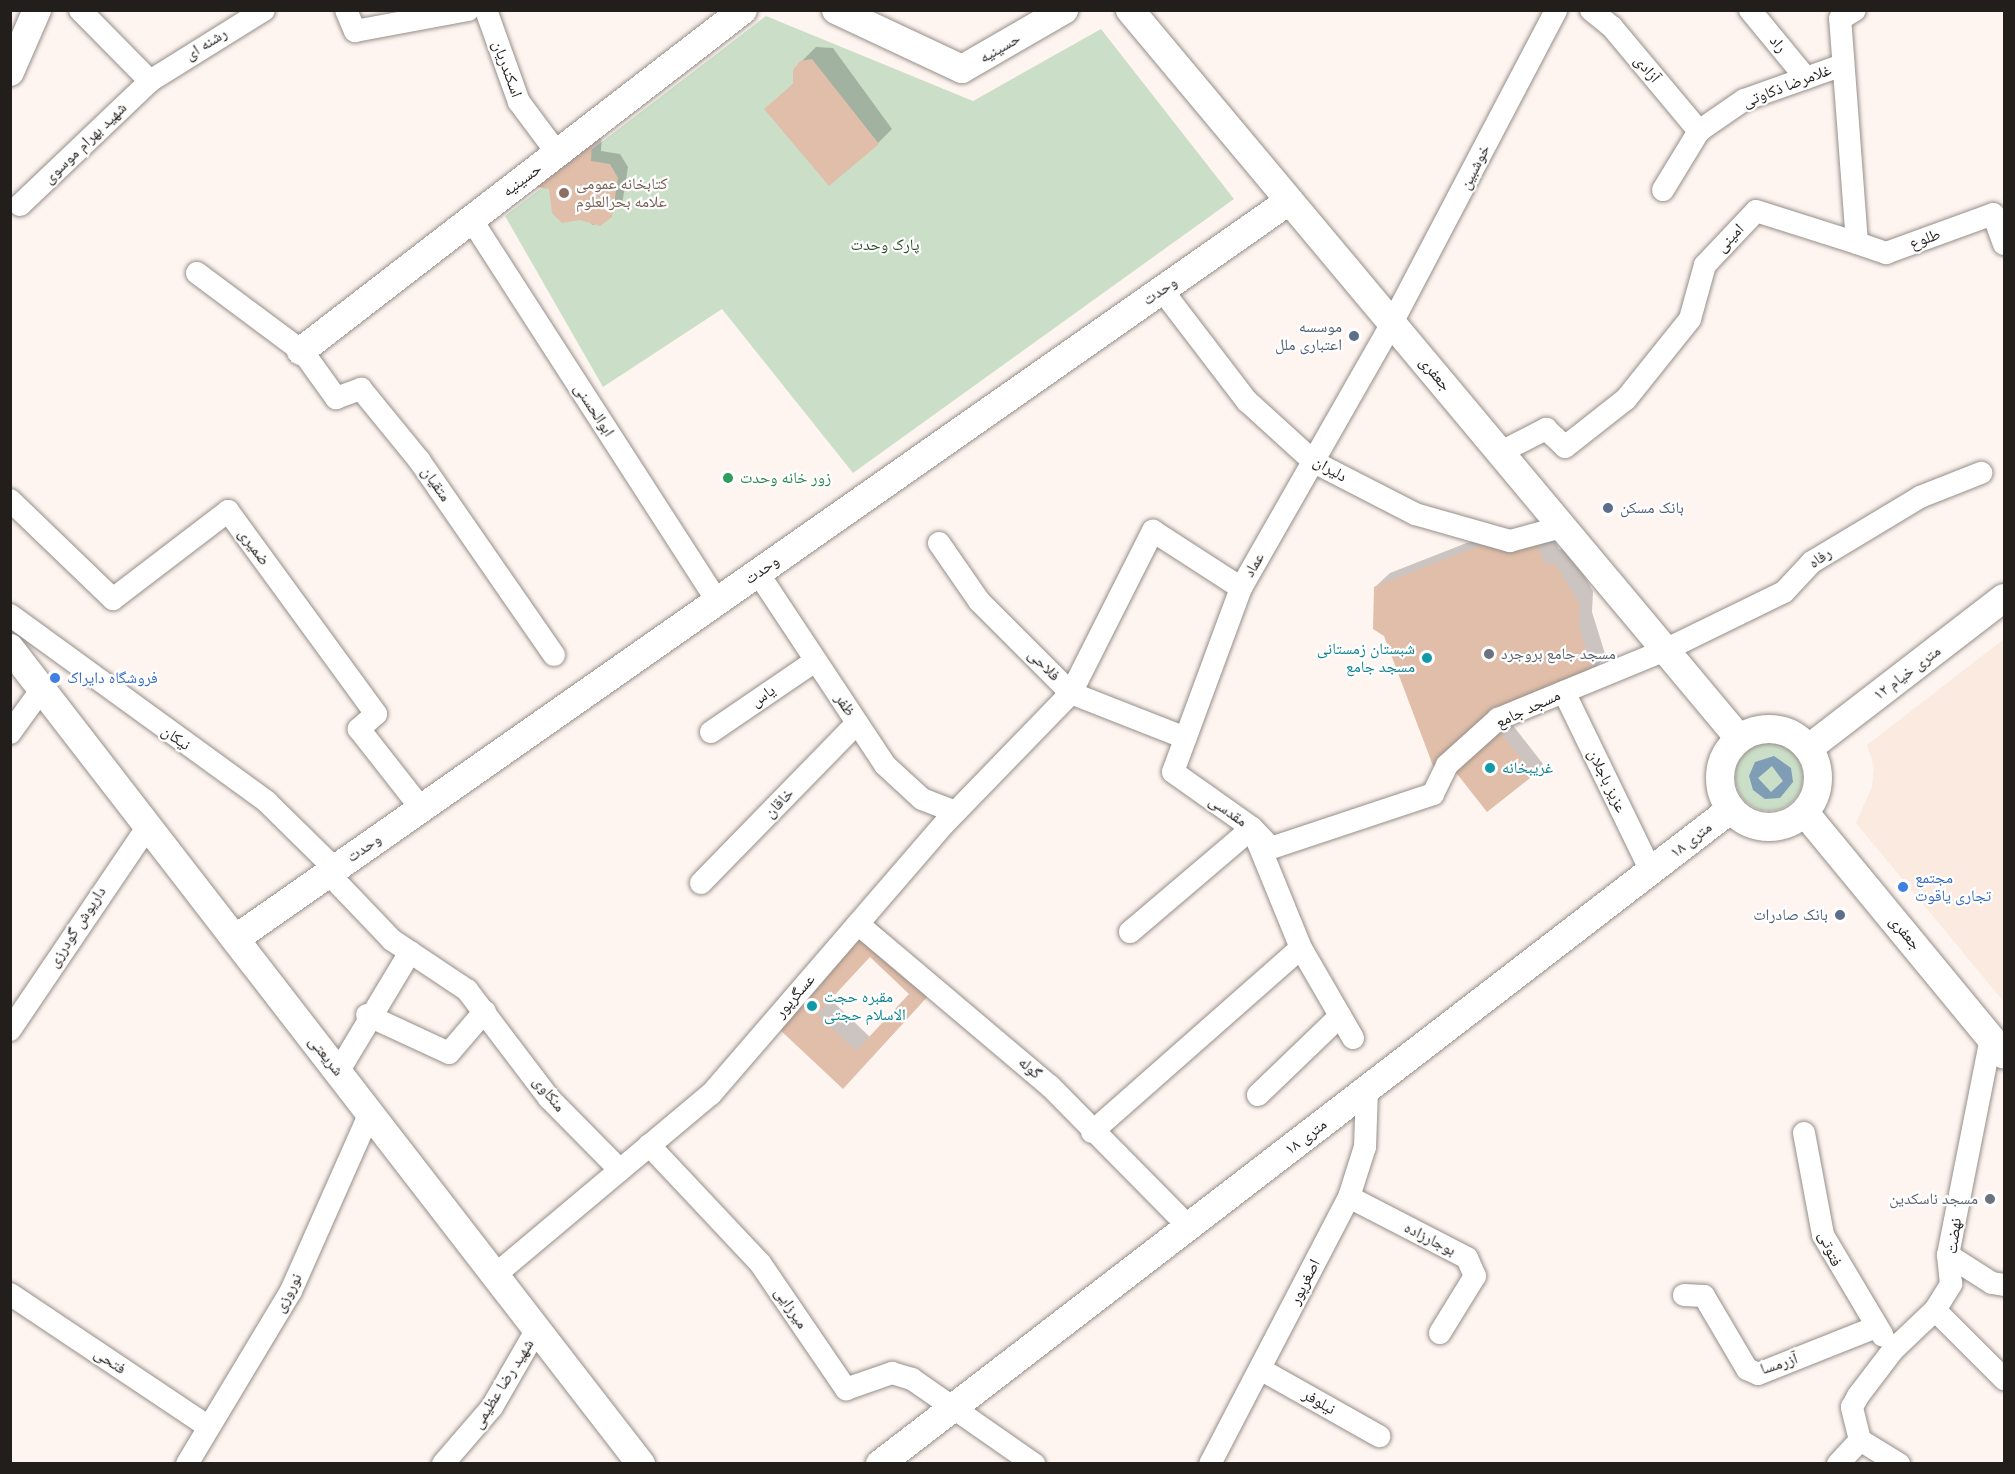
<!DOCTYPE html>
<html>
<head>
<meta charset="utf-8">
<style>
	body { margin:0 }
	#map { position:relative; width:2015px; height:1474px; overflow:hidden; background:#fef5f0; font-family:Figtree,"Noto Naskh Arabic",sans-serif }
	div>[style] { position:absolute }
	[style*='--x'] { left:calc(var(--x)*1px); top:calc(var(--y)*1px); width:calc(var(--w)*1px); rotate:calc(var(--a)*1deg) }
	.built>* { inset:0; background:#faeae0 }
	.green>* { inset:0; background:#cbdfc8 }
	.round { border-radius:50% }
	.water>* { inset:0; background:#7f9db4 }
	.shadow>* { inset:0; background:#0003 }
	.building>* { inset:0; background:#e0bea9 }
	.roads { filter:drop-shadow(0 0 2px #968e89) drop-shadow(0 0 2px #968e89) }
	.minor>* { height:22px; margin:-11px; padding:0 11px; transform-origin:11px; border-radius:11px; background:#fff }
	.tertiary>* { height:28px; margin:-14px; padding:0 14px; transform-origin:14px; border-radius:14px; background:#fff }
	.tertiary>.ring { margin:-14px; padding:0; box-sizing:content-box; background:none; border:28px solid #fff; border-radius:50% }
	.dots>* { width:16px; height:16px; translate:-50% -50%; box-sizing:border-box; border:3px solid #fff; border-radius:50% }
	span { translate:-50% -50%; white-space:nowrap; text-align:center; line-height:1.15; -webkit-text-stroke:4.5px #fff; paint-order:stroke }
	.street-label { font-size:16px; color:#211e1c }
	.education-label { font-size:16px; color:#785e54 }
	.left { translate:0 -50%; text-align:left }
	.park-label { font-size:16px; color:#2c4f26 }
	.service-label { font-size:16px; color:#4e5e75 }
	.right { translate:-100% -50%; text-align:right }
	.leisure-label { font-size:16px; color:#27864d }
	.culture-label { font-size:16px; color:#0d838f }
	.worship-label { font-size:16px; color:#5b616d }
	.shop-label { font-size:16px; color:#366cbe }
	.frame { position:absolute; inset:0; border:12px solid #211e1c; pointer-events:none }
</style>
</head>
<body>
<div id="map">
	<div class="built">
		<i style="clip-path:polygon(2004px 639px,2004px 1002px,1856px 823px,1872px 787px,1874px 767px,1867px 745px)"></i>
	</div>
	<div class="green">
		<i style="clip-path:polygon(766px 16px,973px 101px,1101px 29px,1234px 199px,853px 473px,722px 309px,603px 387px,505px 216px)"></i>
		<i class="round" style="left:1735px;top:743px;width:68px;height:68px"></i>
	</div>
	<div class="water">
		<i style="clip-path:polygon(evenodd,1774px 756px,1791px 768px,1793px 782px,1780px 798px,1765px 799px,1753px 790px,1749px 776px,1755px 762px,1774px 756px,1772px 766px,1783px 781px,1771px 792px,1758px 778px,1772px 766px)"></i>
	</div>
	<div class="shadow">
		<i style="clip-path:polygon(816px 47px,833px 48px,892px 129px,878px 143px,766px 109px,794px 83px,801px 62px)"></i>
		<i style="clip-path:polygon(602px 131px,601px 151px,620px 154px,628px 167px,622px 205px,593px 225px,551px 187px)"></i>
		<i style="clip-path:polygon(1548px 528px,1559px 549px,1570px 551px,1593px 591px,1592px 612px,1606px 657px,1592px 671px,1375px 587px,1390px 573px,1502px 529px,1526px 535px)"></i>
		<i style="clip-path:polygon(1508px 719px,1543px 764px,1533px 774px,1452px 766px)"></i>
		<i style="clip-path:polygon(evenodd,877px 924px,940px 983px,857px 1073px,780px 1028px,877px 924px,870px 956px,911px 994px,871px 1038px,830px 999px,870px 956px)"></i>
	</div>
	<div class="building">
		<i style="clip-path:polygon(812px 59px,879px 144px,829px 186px,764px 109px,793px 84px,793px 70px,800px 61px)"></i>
		<i style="clip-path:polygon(592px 139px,591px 161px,610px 164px,618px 178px,612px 217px,600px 226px,580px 220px,562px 223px,552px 213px,549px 189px,537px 187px)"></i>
		<i style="clip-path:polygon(1487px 543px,1537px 545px,1545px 563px,1556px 565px,1580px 605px,1579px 626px,1593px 673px,1435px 771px,1384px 636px,1373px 629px,1374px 587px)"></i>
		<i style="clip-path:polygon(1497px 728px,1534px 775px,1487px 812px,1450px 765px)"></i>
		<i style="clip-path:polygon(evenodd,862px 937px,927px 997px,843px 1089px,778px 1028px,862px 937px,870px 957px,909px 994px,856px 1051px,817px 1014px,870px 957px)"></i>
	</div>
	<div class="roads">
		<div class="minor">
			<i style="--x:80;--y:10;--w:100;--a:45.4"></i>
			<i style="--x:346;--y:10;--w:23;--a:67"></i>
			<i style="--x:355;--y:31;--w:115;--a:-10.5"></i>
			<i style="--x:486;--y:10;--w:98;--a:70.3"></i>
			<i style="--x:519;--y:102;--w:64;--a:53.3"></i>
			<i style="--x:1591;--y:10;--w:27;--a:39"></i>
			<i style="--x:1612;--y:27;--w:136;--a:50.1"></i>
			<i style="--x:1750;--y:10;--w:88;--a:50.5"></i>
			<i style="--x:1663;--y:190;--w:69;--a:-58.6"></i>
			<i style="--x:1699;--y:131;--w:55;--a:-34.6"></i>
			<i style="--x:1744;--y:100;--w:105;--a:-19.5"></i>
			<i style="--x:20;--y:205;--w:180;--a:-43.6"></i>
			<i style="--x:150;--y:81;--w:134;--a:-31.9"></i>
			<i style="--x:471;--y:219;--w:454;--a:57.2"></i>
			<i style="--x:1857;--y:243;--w:31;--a:19"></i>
			<i style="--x:1886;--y:253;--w:114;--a:-20"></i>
			<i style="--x:1993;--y:214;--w:32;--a:70"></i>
			<i style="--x:197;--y:273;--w:132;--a:36.7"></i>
			<i style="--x:303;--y:352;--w:57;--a:54.3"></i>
			<i style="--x:336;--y:398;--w:27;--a:-20"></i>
			<i style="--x:361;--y:389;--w:92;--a:50.8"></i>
			<i style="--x:419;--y:460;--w:237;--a:55.3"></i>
			<i style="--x:1162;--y:290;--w:140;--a:52.6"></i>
			<i style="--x:1247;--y:401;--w:91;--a:42.3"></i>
			<i style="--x:1314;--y:462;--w:114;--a:27.2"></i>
			<i style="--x:1415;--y:514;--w:99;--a:15.9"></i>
			<i style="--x:1510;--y:541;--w:54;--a:-15.1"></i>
			<i style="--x:1501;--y:452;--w:51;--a:-27.1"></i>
			<i style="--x:1546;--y:429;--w:26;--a:43"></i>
			<i style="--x:1565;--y:447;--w:78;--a:-38.2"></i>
			<i style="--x:1626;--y:399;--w:102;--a:-51.3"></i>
			<i style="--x:1690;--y:319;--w:56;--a:-74.5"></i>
			<i style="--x:1705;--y:265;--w:74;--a:-46.6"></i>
			<i style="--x:1756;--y:211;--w:106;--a:17.6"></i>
			<i style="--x:1857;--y:243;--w:225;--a:-94.3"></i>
			<i style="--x:1840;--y:19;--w:17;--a:-31"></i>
			<i style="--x:10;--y:500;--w:143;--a:43.9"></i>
			<i style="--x:113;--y:599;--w:145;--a:-37.4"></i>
			<i style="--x:228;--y:511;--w:251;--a:53.9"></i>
			<i style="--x:376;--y:714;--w:23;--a:139"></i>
			<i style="--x:359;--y:729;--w:100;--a:51.9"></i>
			<i style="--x:939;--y:543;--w:70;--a:55.4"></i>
			<i style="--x:979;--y:601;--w:130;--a:45"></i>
			<i style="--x:1071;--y:693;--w:123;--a:21.4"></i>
			<i style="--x:758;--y:573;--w:230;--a:56.5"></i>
			<i style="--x:885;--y:765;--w:50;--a:42.6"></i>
			<i style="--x:922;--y:799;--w:36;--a:21"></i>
			<i style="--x:1241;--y:588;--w:196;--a:110.3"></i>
			<i style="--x:1173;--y:772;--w:97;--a:35.3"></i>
			<i style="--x:1252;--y:828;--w:130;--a:67.8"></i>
			<i style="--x:1301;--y:948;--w:104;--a:60"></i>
			<i style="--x:10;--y:615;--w:318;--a:36"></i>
			<i style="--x:267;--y:802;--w:95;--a:44.6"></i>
			<i style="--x:1564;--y:692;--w:199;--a:64.1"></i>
			<i style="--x:711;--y:732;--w:126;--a:-34.3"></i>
			<i style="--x:10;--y:733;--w:54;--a:-54"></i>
			<i style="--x:328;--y:873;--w:93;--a:46.3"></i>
			<i style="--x:392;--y:940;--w:90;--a:33.7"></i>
			<i style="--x:467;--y:990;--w:136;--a:52.8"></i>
			<i style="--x:549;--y:1098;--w:101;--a:45.4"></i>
			<i style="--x:701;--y:883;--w:223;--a:-45.7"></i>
			<i style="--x:858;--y:924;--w:251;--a:40.2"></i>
			<i style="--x:1050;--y:1086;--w:198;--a:45.4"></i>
			<i style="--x:1130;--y:932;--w:160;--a:-40.4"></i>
			<i style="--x:1252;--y:828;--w:28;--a:46"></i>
			<i style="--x:1271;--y:848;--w:171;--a:-18.4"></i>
			<i style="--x:1433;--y:794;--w:32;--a:-64"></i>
			<i style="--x:1447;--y:765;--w:69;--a:-42"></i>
			<i style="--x:1498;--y:719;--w:181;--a:-22.4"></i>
			<i style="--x:1665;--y:650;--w:132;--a:-26"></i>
			<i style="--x:1784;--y:592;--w:41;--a:-47"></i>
			<i style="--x:1812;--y:562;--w:126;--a:-31"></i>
			<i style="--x:1920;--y:497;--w:66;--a:-21.5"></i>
			<i style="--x:367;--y:1015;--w:90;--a:24.9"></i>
			<i style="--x:449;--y:1053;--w:55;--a:-49.4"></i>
			<i style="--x:10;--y:1030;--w:246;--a:-55.9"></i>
			<i style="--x:338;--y:1072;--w:140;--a:-59"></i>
			<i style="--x:1258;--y:1095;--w:114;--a:-43.9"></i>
			<i style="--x:1092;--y:1132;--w:278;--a:-41.4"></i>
			<i style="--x:1804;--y:1133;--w:104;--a:79.4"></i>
			<i style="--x:1823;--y:1235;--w:117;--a:59.3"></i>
			<i style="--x:649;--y:1145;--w:162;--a:46.8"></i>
			<i style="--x:760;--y:1263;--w:153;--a:55.7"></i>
			<i style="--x:846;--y:1389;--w:49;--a:-19.2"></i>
			<i style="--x:892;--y:1373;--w:21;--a:17"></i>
			<i style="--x:912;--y:1379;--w:149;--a:34.9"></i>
			<i style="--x:1349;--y:1197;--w:133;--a:27.3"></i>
			<i style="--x:1467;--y:1258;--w:20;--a:66"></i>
			<i style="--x:1475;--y:1276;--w:67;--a:121.6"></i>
			<i style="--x:1948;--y:1255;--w:52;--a:32.5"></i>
			<i style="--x:1992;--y:1283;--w:12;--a:9"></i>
			<i style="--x:495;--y:1275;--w:282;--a:-40"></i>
			<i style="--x:711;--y:1094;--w:361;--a:-49.2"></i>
			<i style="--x:947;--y:821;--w:178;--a:-45.9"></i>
			<i style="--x:1071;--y:693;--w:182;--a:-63.2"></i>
			<i style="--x:1153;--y:531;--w:105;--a:32.9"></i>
			<i style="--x:1241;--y:588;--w:305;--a:-60.3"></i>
			<i style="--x:1392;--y:323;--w:353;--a:-62.3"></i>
			<i style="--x:10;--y:1294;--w:239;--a:33.8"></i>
			<i style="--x:1684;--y:1295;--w:20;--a:3"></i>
			<i style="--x:1704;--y:1296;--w:85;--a:59.5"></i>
			<i style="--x:1747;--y:1369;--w:12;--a:24"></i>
			<i style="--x:1758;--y:1374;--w:127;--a:-21.7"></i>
			<i style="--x:1935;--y:1310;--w:98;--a:45"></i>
			<i style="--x:1260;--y:1369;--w:137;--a:29.4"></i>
			<i style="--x:1860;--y:1440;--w:46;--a:31.6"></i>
			<i style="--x:187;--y:1464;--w:202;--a:-59"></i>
			<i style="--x:291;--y:1291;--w:195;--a:-66.1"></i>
			<i style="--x:443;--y:1464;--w:75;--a:-49.3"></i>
			<i style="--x:492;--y:1407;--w:90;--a:-60"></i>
			<i style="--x:1210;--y:1464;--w:301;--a:-62.5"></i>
			<i style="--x:1349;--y:1197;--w:52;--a:-72.3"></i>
			<i style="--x:1365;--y:1147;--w:56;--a:-88"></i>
			<i style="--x:1838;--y:1464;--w:33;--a:-47"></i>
			<i style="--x:1860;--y:1440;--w:34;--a:-104"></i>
			<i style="--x:1852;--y:1407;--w:13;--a:-61"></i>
			<i style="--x:1858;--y:1396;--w:58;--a:-52.7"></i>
			<i style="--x:1893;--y:1350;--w:58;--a:-43.6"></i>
			<i style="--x:1935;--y:1310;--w:31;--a:-58"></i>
			<i style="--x:1951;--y:1284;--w:29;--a:-96"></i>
			<i style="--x:1948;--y:1255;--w:221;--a:-78.8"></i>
		</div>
		<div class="tertiary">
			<i style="--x:836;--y:10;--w:139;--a:25.1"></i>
			<i style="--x:962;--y:69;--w:118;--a:-30"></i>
			<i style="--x:1130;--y:10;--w:949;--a:50.09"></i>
			<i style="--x:10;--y:72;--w:68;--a:-66.5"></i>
			<i style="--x:301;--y:351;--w:558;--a:-37.65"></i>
			<i style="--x:10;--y:648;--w:1032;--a:52.29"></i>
			<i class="ring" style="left:1720px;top:729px;width:70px;height:70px"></i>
			<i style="--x:1809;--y:748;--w:246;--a:-37.6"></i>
			<i style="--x:1805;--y:813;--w:313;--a:50.5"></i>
			<i style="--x:235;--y:939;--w:1287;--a:-35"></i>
			<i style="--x:880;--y:1464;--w:1074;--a:-37.58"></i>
		</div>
	</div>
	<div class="dots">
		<i style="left:564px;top:193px;background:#8d6e63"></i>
		<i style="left:1354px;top:336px;background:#5c6f8a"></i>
		<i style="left:728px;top:478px;background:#2e9e5b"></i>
		<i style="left:1608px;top:508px;background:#5c6f8a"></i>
		<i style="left:1489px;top:654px;background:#6b7280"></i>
		<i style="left:1427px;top:658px;background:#0f9aa8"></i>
		<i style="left:55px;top:678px;background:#3f7fe0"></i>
		<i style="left:1490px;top:768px;background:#0f9aa8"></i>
		<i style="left:1903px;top:887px;background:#3f7fe0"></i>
		<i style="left:1840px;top:915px;background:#5c6f8a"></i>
		<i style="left:812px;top:1006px;background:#0f9aa8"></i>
		<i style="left:1990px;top:1199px;background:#6b7280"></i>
	</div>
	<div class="street-label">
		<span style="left:206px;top:44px;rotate:-32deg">رشنه ای</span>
		<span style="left:1778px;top:44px;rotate:50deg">راد</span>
		<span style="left:1000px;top:48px;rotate:-30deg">حسینیه</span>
		<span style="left:507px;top:69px;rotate:70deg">اسکندریان</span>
		<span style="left:1647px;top:69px;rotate:50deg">آزادی</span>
		<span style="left:1787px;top:86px;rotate:-21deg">غلامرضا ذکاوتی</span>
		<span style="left:85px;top:143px;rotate:-44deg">شهید بهرام موسوی</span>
		<span style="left:1475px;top:167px;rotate:-63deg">خوشبین</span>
		<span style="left:522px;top:180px;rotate:-37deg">حسینیه</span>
		<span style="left:1730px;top:238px;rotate:-46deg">امینی</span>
		<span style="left:1925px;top:239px;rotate:-20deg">طلوع</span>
		<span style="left:1160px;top:291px;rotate:-35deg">وحدت</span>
		<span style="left:1435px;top:374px;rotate:50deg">جعفری</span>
		<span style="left:594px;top:410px;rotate:57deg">ابوالحسنی</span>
		<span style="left:1330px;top:469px;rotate:30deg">دلیران</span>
		<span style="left:436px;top:484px;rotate:55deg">متقیان</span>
		<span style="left:254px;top:547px;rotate:54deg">ضمیری</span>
		<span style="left:1820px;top:558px;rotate:-35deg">رفاه</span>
		<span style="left:1254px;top:565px;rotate:-60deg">عماد</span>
		<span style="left:762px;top:570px;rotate:-35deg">وحدت</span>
		<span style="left:1044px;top:665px;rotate:45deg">فلاحی</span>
		<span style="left:1907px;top:673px;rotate:-37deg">۱۲ متری خیام</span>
		<span style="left:763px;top:696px;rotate:-34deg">یاس</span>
		<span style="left:845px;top:705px;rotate:56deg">ظفر</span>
		<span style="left:1528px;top:709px;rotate:-25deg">مسجد جامع</span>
		<span style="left:176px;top:738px;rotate:35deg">نیکان</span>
		<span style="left:1607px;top:781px;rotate:64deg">عزیز باجلان</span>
		<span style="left:779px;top:803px;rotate:-46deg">خاقان</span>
		<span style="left:1228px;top:811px;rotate:35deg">مقدسی</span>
		<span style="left:1691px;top:840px;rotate:-38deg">۱۸ متری</span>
		<span style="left:364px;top:848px;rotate:-35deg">وحدت</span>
		<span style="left:77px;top:927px;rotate:-57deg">داریوش گودرزی</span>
		<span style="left:1905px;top:933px;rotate:50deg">جعفری</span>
		<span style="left:795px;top:996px;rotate:-49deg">عسگرپور</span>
		<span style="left:326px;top:1056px;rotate:52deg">شریعتی</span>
		<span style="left:1030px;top:1068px;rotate:41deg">گوله</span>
		<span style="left:549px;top:1094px;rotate:51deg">منکاوی</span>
		<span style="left:1306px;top:1137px;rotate:-37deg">۱۸ متری</span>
		<span style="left:1954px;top:1236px;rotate:-83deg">نهضت</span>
		<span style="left:1430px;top:1239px;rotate:27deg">بوجارزاده</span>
		<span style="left:1830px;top:1249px;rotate:67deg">فتوتی</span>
		<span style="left:1305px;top:1282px;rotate:-63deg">اصغرپور</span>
		<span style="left:288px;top:1293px;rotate:-62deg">نوروزی</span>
		<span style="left:791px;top:1308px;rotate:56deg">میرزایی</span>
		<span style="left:110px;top:1361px;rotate:34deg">فتحی</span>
		<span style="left:1779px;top:1364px;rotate:-18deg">آزرمسا</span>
		<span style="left:503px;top:1384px;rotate:-58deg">شهید رضا عظیمی</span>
		<span style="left:1319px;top:1402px;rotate:30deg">نیلوفر</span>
	</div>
	<div class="education-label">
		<span class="left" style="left:576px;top:193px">کتابخانه عمومی<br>علامه بحرالعلوم</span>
	</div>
	<div class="park-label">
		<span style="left:885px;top:245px">پارک وحدت</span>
	</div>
	<div class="service-label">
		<span class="right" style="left:1342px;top:336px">موسسه<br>اعتباری ملل</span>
		<span class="left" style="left:1620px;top:508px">بانک مسکن</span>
		<span class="right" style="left:1828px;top:915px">بانک صادرات</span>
	</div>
	<div class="leisure-label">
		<span class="left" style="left:740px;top:478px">زور خانه وحدت</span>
	</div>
	<div class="culture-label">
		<span class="right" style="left:1415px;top:658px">شبستان زمستانی<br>مسجد جامع</span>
		<span class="left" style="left:1502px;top:768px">غریبخانه</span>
		<span class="left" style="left:824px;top:1006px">مقبره حجت<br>الاسلام حجتی</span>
	</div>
	<div class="worship-label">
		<span class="left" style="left:1501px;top:654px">مسجد جامع بروجرد</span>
		<span class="right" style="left:1978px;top:1199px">مسجد ناسکدین</span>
	</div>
	<div class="shop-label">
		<span class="left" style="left:67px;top:678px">فروشگاه دایراک</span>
		<span class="left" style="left:1915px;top:887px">مجتمع<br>تجاری یاقوت</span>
	</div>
	<div class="frame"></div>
</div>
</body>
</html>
